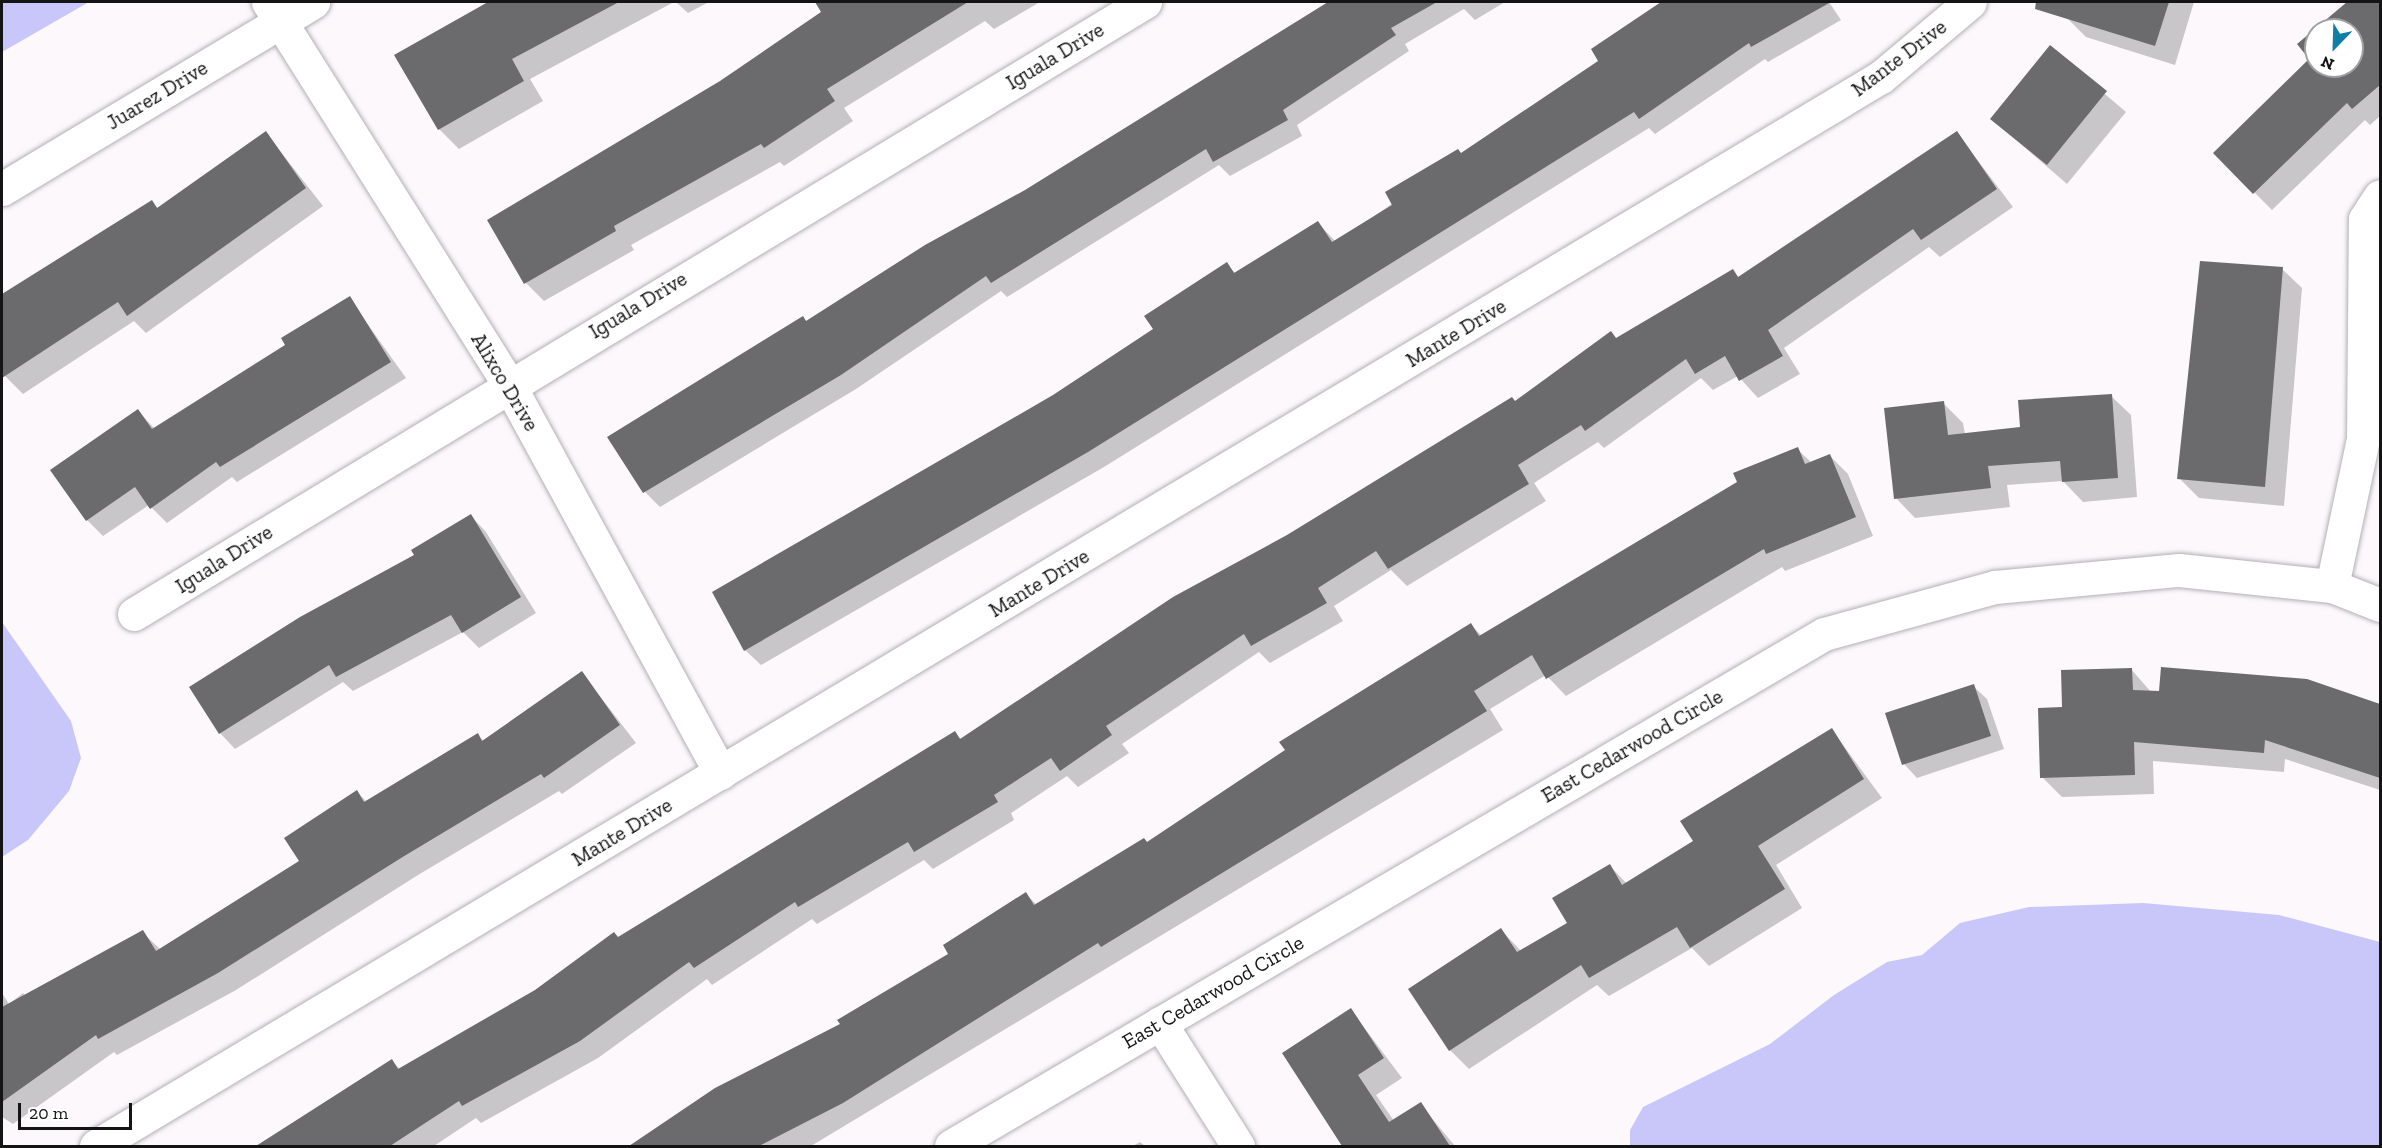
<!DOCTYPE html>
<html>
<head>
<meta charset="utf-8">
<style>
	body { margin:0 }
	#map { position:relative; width:2382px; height:1148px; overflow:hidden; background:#fcf8fc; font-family:"Zilla Slab",serif }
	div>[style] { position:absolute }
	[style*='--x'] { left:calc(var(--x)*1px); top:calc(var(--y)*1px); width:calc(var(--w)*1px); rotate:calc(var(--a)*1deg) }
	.water>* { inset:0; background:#c9c7fa }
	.shadow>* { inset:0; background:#0003 }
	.building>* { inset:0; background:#6b6a6d }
	.roads { filter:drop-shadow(0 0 2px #b3b0b4) drop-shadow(0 0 2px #b3b0b4) }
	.minor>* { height:33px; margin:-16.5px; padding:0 16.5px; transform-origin:16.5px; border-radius:16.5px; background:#fff }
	span { translate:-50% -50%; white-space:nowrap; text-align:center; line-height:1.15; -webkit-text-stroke:5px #fff; paint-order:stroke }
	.street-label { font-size:21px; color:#151415 }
	.frame { position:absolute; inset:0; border:3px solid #151415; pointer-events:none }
	.north { position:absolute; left:2304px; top:18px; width:60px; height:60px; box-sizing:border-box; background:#fff; border:2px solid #a1a1a1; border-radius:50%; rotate:203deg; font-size:16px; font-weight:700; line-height:24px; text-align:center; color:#151415 }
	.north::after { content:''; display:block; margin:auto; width:21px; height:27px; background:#117ea7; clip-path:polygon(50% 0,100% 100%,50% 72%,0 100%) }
	.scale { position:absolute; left:18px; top:1103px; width:114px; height:27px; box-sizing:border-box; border:3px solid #151415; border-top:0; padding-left:8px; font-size:18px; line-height:21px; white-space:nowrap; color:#151415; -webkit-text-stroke:4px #fff; paint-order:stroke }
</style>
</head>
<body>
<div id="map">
	<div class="water">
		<i style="clip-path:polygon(2px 2px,89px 2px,2px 52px)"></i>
		<i style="clip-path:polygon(2px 622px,71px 721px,81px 758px,69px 791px,28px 840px,2px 857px)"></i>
		<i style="clip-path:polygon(2143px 903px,2279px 915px,2380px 942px,2380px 1146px,1630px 1146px,1630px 1130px,1643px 1107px,1770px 1044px,1834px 995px,1887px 962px,1922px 955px,1960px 923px,2029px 907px)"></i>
	</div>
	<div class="shadow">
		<i style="clip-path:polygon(491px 2px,674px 2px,530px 79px,543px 101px,459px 149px,439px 129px,397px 55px)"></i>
		<i style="clip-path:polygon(676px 2px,709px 2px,688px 13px)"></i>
		<i style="clip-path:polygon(817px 2px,1040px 2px,994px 29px,985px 21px,844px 108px,853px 121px,784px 166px,780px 162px,631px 245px,634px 250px,544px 301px,526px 283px,721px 83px,823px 12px)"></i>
		<i style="clip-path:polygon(1330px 2px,1505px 2px,1475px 20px,1464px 9px,1405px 44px,1409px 51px,1297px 125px,1302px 136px,1230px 176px,1219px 165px,1007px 297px,1001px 291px,856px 389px,660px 507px,645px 492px,803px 318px,807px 322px,1025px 191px)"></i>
		<i style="clip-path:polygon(1663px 2px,1676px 2px,1684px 10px,1698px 2px,1829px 2px,1841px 20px,1768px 62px,1765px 59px,1655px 134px,1649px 128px,1104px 467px,761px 665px,745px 650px,1053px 396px,1155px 329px,1227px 264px,1236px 274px,1318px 223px,1336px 242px,1601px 61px,1593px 50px)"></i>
		<i style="clip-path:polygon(2072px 2px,2194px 2px,2175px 65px,2086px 37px,2067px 18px)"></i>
		<i style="clip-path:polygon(evenodd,2349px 2px,2380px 2px,2380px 116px,2370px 125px,2365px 120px,2272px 210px,2215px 153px,2311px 59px,2299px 45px,2349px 2px,2316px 30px,2352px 30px,2352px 66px,2316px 66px,2316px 30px)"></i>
		<i style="clip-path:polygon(2050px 47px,2126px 112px,2067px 184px,1992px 119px)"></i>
		<i style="clip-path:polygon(266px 133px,323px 206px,146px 333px,134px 321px,23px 394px,5px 376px,2px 297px,151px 202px,158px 208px)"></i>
		<i style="clip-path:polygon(1957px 133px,2013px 207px,1940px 257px,1929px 247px,1784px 348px,1800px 374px,1758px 398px,1738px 376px,1713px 390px,1701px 378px,1604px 448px,1598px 442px,1534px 483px,1546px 501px,1407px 586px,1391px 570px,1334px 606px,1343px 621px,1270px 663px,1259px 652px,1122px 744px,1129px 753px,1078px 787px,1067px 776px,1011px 813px,1014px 820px,933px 869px,924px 860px,817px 924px,812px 919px,712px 985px,707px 979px,598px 1058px,481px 1123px,476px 1118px,434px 1146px,256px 1146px,392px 1061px,400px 1069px,536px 991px,955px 733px,961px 739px,1617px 339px,1733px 271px,1739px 278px)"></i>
		<i style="clip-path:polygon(2282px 269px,2302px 288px,2284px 506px,2199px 498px,2179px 478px)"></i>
		<i style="clip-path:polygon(349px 298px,406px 378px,237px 482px,232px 477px,167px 523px,149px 505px,103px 536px,87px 520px,52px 470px,138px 411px,155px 429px,287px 345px)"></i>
		<i style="clip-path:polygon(2111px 396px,2131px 415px,2137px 497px,2083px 502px,2063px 481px,2007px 485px,2010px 507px,1915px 518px,1896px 498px,1943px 403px,1963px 423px,1965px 434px,2021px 428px)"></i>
		<i style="clip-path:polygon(1797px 449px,1812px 463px,1830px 456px,1848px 474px,1873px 536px,1785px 571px,1782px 567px,1566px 696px,1546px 675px,1490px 709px,1503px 730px,811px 1146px,632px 1146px,716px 1090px,842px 1025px,950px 954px,1026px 894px,1037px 905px,1148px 843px,1471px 625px,1482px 636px)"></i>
		<i style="clip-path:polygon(471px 516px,486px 532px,536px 613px,479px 648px,463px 632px,353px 691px,343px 682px,235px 749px,220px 733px,416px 555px)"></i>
		<i style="clip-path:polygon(2131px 669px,2151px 692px,2307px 681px,2380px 705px,2380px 790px,2285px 759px,2284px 772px,2153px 761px,2154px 794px,2062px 797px,2042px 777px,2064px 708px)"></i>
		<i style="clip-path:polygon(582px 673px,636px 743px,562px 794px,559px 791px,418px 875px,236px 990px,117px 1055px,114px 1052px,13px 1124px,2px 1117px,2px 993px,9px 1004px,23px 993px,29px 999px,142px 932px,161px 950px,302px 861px,357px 792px,367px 802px,477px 735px,484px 741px)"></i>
		<i style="clip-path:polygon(1973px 686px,1987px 699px,2004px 749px,1917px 778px,1904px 764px)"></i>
		<i style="clip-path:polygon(1832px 730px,1882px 798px,1776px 865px,1802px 908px,1709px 966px,1692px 948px,1609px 996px,1597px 985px,1469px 1069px,1450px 1050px,1501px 930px,1521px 951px,1569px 924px,1610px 866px,1627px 884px,1695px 842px)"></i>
		<i style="clip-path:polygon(1351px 1010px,1402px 1078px,1376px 1095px,1394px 1121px,1420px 1104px,1455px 1146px,1342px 1146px,1284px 1053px)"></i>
		<i style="clip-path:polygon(1140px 1142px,1145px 1146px,1133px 1146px)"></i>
	</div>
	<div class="building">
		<i style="clip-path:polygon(488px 2px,619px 2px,512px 59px,524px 81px,438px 130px,394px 55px)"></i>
		<i style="clip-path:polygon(815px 2px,968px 2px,827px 89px,835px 101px,764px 148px,761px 144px,614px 226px,616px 231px,524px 284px,487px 220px,720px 81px,821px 12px)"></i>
		<i style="clip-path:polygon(1328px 2px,1437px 2px,1391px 28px,1396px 35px,1283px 110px,1288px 120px,1213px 162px,1206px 149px,991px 283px,986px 276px,841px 375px,643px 493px,607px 437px,803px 316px,806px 321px,925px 245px,1025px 190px)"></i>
		<i style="clip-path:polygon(1661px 2px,1831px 2px,1751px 47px,1749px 43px,1639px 119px,1634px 112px,1088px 452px,744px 651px,712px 592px,1053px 395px,1153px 329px,1144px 316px,1227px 262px,1234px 273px,1318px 221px,1332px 242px,1392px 205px,1385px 192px,1458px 149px,1461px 153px,1598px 61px,1591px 49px)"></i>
		<i style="clip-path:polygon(2036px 2px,2169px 2px,2155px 46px,2035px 9px)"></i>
		<i style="clip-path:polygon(evenodd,2347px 2px,2380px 2px,2380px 85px,2352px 109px,2347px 103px,2253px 194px,2213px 153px,2309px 59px,2297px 44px,2347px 2px,2316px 30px,2352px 30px,2352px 66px,2316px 66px,2316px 30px)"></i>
		<i style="clip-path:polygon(2050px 45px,2107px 91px,2047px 165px,1990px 119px)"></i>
		<i style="clip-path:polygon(266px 131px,306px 188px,127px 316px,118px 302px,2px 378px,2px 294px,152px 200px,157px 208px)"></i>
		<i style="clip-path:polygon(1957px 131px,1997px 189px,1921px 240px,1913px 229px,1768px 330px,1783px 356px,1739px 381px,1725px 356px,1695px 374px,1686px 359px,1585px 431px,1581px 425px,1518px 465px,1529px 484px,1388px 569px,1376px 551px,1318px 588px,1327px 603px,1251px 646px,1244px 634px,1106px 726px,1112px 735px,1060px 771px,1051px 758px,994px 795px,998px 802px,914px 852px,908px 842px,798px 907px,795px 902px,694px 968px,689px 962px,580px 1041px,462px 1106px,459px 1101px,390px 1146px,256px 1146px,392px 1059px,398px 1069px,535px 990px,614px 932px,618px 937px,955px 731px,960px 739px,1173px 597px,1287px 535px,1512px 397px,1515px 401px,1611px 331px,1616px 338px,1733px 269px,1738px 277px)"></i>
		<i style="clip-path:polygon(2200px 261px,2283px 267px,2265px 487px,2177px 479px)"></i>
		<i style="clip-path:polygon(350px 296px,391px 362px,220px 467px,216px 462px,150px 509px,135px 487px,86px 521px,50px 470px,138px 409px,152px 429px,285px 345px,281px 338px)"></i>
		<i style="clip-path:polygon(2112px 394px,2118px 478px,2062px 482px,2060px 461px,1988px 466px,1991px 488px,1894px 499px,1884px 408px,1944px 401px,1948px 435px,2020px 427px,2018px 400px)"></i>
		<i style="clip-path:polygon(1798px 447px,1805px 464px,1830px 454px,1856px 517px,1766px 554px,1764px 549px,1546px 679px,1532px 655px,1474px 691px,1487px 711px,1101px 947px,1098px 943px,843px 1103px,759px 1146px,629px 1146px,715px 1088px,840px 1024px,837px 1020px,948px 954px,943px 945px,1026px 892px,1034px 905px,1144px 838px,1147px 842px,1285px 750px,1279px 742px,1471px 623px,1479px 636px,1737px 482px,1733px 473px)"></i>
		<i style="clip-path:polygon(471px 514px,521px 597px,462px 633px,451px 615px,336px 677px,329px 665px,219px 734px,189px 687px,300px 617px,414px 555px,411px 550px)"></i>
		<i style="clip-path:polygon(2161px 667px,2307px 679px,2380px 704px,2380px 778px,2265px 740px,2264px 753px,2134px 742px,2135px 775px,2040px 778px,2038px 708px,2062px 707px,2061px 670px,2132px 668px,2133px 690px,2159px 691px)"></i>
		<i style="clip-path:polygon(582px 671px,620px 725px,544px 778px,541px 774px,401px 858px,218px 973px,98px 1039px,96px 1035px,2px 1102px,2px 1007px,143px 930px,156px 951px,299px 861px,284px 838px,357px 790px,364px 802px,478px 733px,482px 741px)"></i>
		<i style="clip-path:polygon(1974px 684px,1991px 736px,1902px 765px,1885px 713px)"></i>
		<i style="clip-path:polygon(1832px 728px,1864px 779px,1758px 846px,1785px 889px,1690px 948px,1677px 927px,1589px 978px,1581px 965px,1449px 1051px,1408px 989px,1501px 928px,1517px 952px,1567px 923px,1552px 898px,1610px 864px,1622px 885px,1693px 841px,1680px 821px)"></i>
		<i style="clip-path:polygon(1351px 1008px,1384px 1058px,1358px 1075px,1389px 1122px,1421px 1102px,1450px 1146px,1342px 1146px,1282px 1053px)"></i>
	</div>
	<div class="roads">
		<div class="minor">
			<i style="--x:268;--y:2;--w:450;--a:57.8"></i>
			<i style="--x:508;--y:383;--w:444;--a:61.4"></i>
			<i style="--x:2;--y:189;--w:363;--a:-31"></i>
			<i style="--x:2332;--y:586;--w:150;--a:-78.1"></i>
			<i style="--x:2363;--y:439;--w:220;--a:-89.5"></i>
			<i style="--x:2365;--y:219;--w:27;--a:-57"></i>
			<i style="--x:134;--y:614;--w:1182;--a:-31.19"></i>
			<i style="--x:1160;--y:1023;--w:146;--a:57.6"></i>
			<i style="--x:96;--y:1146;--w:2081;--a:-30.92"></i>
			<i style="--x:1881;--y:77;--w:116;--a:-40.1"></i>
			<i style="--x:951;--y:1146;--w:1012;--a:-30.39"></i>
			<i style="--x:1824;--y:634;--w:177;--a:-15.4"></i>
			<i style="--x:1995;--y:587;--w:185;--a:-5.3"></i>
			<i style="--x:2179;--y:570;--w:154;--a:6"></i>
			<i style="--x:2332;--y:586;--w:52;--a:21.6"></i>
		</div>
	</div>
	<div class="street-label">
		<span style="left:1055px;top:56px;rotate:-31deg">Iguala Drive</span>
		<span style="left:1899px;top:58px;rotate:-37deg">Mante Drive</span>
		<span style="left:157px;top:95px;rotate:-31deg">Juarez Drive</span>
		<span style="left:638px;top:305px;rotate:-31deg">Iguala Drive</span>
		<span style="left:1456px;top:333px;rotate:-31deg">Mante Drive</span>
		<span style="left:505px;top:382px;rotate:59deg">Alixco Drive</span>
		<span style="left:224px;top:559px;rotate:-32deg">Iguala Drive</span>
		<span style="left:1039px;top:583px;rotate:-31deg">Mante Drive</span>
		<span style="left:1632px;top:746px;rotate:-30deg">East Cedarwood Circle</span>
		<span style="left:622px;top:832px;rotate:-31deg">Mante Drive</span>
		<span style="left:1213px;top:992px;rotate:-30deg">East Cedarwood Circle</span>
	</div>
	<div class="frame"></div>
	<div class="north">N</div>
	<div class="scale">20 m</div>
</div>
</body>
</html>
